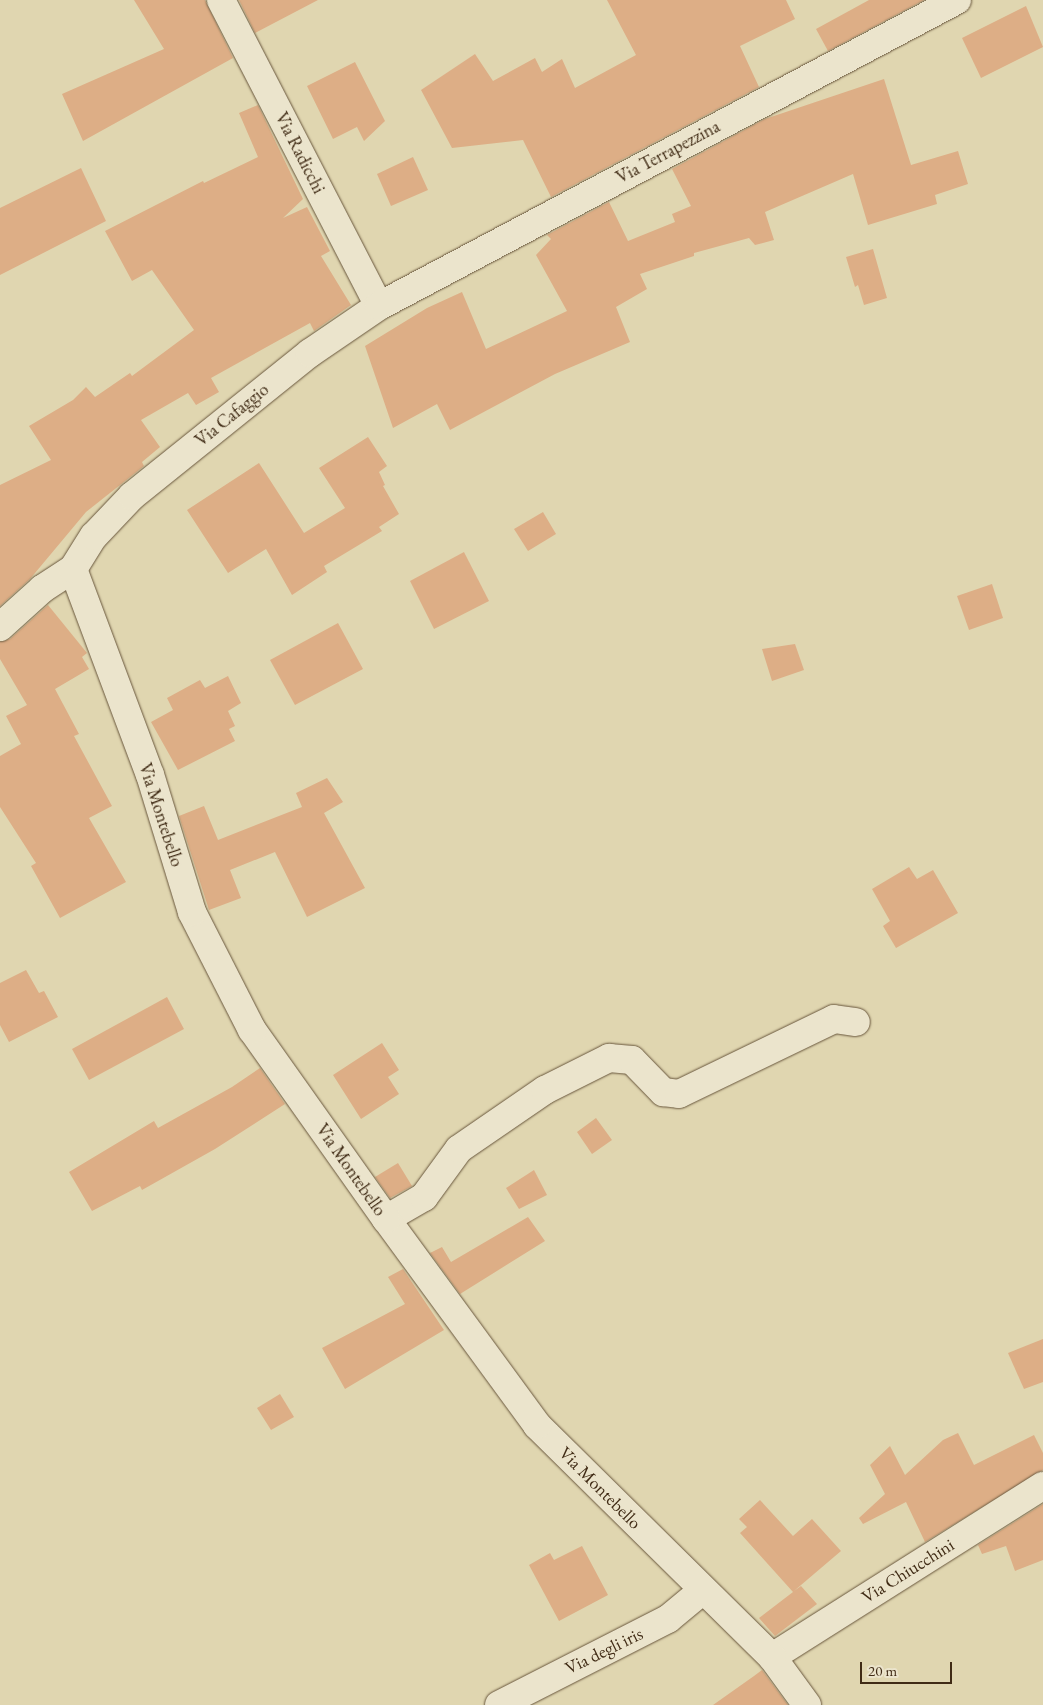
<!DOCTYPE html>
<html>
<head>
<meta charset="utf-8">
<style>
	body { margin:0 }
	#map { position:relative; width:1043px; height:1705px; overflow:hidden; background:#e0d6b0; font-family:"EB Garamond",serif }
	div>[style] { position:absolute }
	[style*='--x'] { left:calc(var(--x)*1px); top:calc(var(--y)*1px); width:calc(var(--w)*1px); rotate:calc(var(--a)*1deg) }
	.building>* { inset:0; background:#ddae86 }
	.roads { filter:drop-shadow(0 0 1px #68563c) drop-shadow(0 0 1px #68563c) }
	.minor>* { height:28px; margin:-14px; padding:0 14px; transform-origin:14px; border-radius:14px; background:#ebe4cc }
	span { translate:-50% -50%; white-space:nowrap; text-align:center; line-height:1.15; -webkit-text-stroke:4px #ebe4cc; paint-order:stroke }
	.street-label { font-size:18px; color:#402b15 }
	.scale { position:absolute; left:860px; top:1662px; width:92px; height:22px; box-sizing:border-box; border:2px solid #402b15; border-top:0; padding-left:6px; font-size:15px; line-height:18px; white-space:nowrap; color:#402b15; -webkit-text-stroke:4px #ebe4cc; paint-order:stroke }
</style>
</head>
<body>
<div id="map">
	<div class="building">
		<i style="clip-path:polygon(134px 0,205px 0,233px 58px,83px 141px,62px 94px,164px 49px)"></i>
		<i style="clip-path:polygon(239px 0,318px 0,255px 33px)"></i>
		<i style="clip-path:polygon(607px 0,786px 0,795px 19px,740px 46px,759px 87px,551px 197px,523px 140px,452px 148px,421px 90px,475px 54px,493px 81px,535px 58px,542px 72px,562px 59px,575px 88px,636px 55px)"></i>
		<i style="clip-path:polygon(869px 0,924px 0,828px 51px,816px 29px)"></i>
		<i style="clip-path:polygon(1026px 6px,1043px 47px,981px 78px,962px 38px)"></i>
		<i style="clip-path:polygon(355px 62px,385px 121px,364px 141px,357px 127px,333px 139px,307px 86px)"></i>
		<i style="clip-path:polygon(884px 79px,911px 165px,958px 151px,968px 184px,935px 195px,937px 204px,868px 225px,853px 174px,765px 212px,774px 240px,755px 245px,749px 238px,694px 253px,694px 256px,640px 274px,647px 289px,616px 307px,630px 342px,555px 374px,450px 430px,437px 404px,393px 428px,365px 346px,427px 308px,462px 292px,486px 349px,567px 311px,536px 255px,551px 239px,547px 235px,609px 202px,628px 241px,675px 222px,672px 214px,691px 206px,672px 169px,765px 119px)"></i>
		<i style="clip-path:polygon(258px 105px,303px 199px,283px 218px,307px 207px,330px 251px,321px 256px,351px 305px,314px 331px,310px 323px,211px 378px,219px 392px,196px 405px,188px 393px,141px 420px,160px 447px,142px 462px,144px 466px,86px 512px,30px 579px,0 606px,0 485px,51px 460px,29px 426px,73px 400px,86px 387px,95px 397px,130px 373px,132px 376px,194px 330px,152px 270px,132px 281px,105px 231px,203px 181px,204px 183px,258px 157px,239px 113px)"></i>
		<i style="clip-path:polygon(413px 157px,428px 190px,391px 206px,377px 174px)"></i>
		<i style="clip-path:polygon(81px 168px,106px 221px,0 275px,0 208px)"></i>
		<i style="clip-path:polygon(873px 249px,887px 298px,864px 305px,858px 285px,855px 287px,846px 257px)"></i>
		<i style="clip-path:polygon(368px 437px,387px 466px,379px 472px,385px 485px,383px 486px,399px 514px,379px 527px,382px 531px,324px 566px,327px 572px,292px 595px,266px 549px,228px 573px,187px 510px,259px 463px,304px 533px,345px 508px,319px 468px)"></i>
		<i style="clip-path:polygon(543px 512px,556px 534px,528px 551px,514px 529px)"></i>
		<i style="clip-path:polygon(464px 552px,489px 601px,434px 629px,410px 581px)"></i>
		<i style="clip-path:polygon(992px 584px,1003px 618px,969px 630px,957px 596px)"></i>
		<i style="clip-path:polygon(48px 605px,87px 653px,82px 657px,89px 669px,55px 689px,79px 734px,74px 736px,112px 806px,89px 818px,126px 882px,60px 918px,31px 866px,36px 863px,0 807px,0 756px,21px 744px,6px 716px,27px 705px,0 659px,0 642px,10px 639px)"></i>
		<i style="clip-path:polygon(338px 623px,363px 669px,295px 705px,270px 660px)"></i>
		<i style="clip-path:polygon(795px 644px,804px 670px,772px 681px,762px 649px)"></i>
		<i style="clip-path:polygon(228px 676px,241px 703px,228px 711px,235px 726px,229px 729px,235px 741px,178px 770px,151px 722px,173px 710px,167px 698px,200px 680px,205px 688px)"></i>
		<i style="clip-path:polygon(327px 778px,343px 802px,324px 813px,365px 888px,307px 917px,275px 852px,230px 870px,241px 898px,209px 910px,179px 816px,204px 806px,218px 840px,302px 807px,296px 793px)"></i>
		<i style="clip-path:polygon(909px 867px,917px 879px,933px 870px,958px 913px,896px 948px,883px 926px,890px 921px,872px 889px)"></i>
		<i style="clip-path:polygon(26px 970px,39px 993px,44px 991px,58px 1017px,9px 1042px,0 1025px,0 983px)"></i>
		<i style="clip-path:polygon(167px 997px,184px 1029px,89px 1080px,72px 1049px)"></i>
		<i style="clip-path:polygon(382px 1043px,399px 1070px,388px 1077px,399px 1094px,361px 1119px,333px 1075px)"></i>
		<i style="clip-path:polygon(260px 1068px,285px 1104px,215px 1149px,142px 1190px,140px 1186px,92px 1211px,69px 1172px,154px 1121px,158px 1128px,232px 1087px)"></i>
		<i style="clip-path:polygon(596px 1118px,612px 1140px,592px 1154px,577px 1132px)"></i>
		<i style="clip-path:polygon(398px 1163px,412px 1186px,390px 1198px,375px 1177px)"></i>
		<i style="clip-path:polygon(534px 1170px,547px 1195px,519px 1209px,506px 1188px)"></i>
		<i style="clip-path:polygon(528px 1217px,545px 1241px,460px 1294px,430px 1253px,442px 1247px,451px 1262px)"></i>
		<i style="clip-path:polygon(403px 1269px,444px 1330px,345px 1389px,322px 1348px,405px 1304px,388px 1277px)"></i>
		<i style="clip-path:polygon(1043px 1339px,1043px 1382px,1024px 1389px,1008px 1353px)"></i>
		<i style="clip-path:polygon(280px 1394px,294px 1417px,271px 1430px,257px 1408px)"></i>
		<i style="clip-path:polygon(958px 1433px,974px 1465px,1034px 1435px,1043px 1453px,1043px 1470px,925px 1542px,906px 1502px,863px 1524px,859px 1518px,885px 1494px,870px 1465px,890px 1446px,905px 1475px,943px 1440px)"></i>
		<i style="clip-path:polygon(760px 1500px,793px 1536px,812px 1519px,841px 1551px,794px 1591px,801px 1586px,817px 1604px,775px 1636px,759px 1618px,793px 1592px,740px 1533px,747px 1527px,739px 1519px)"></i>
		<i style="clip-path:polygon(1043px 1504px,1043px 1560px,1015px 1571px,1006px 1546px,982px 1554px,978px 1545px)"></i>
		<i style="clip-path:polygon(582px 1546px,608px 1595px,559px 1621px,529px 1565px,550px 1553px,554px 1560px)"></i>
		<i style="clip-path:polygon(762px 1670px,788px 1705px,713px 1705px,754px 1676px)"></i>
	</div>
	<div class="roads">
		<div class="minor">
			<i style="--x:221;--y:0;--w:344;--a:62.7"></i>
			<i style="--x:0;--y:627;--w:57;--a:-42.1"></i>
			<i style="--x:42;--y:589;--w:37;--a:-33"></i>
			<i style="--x:386;--y:1219;--w:44;--a:-30.1"></i>
			<i style="--x:424;--y:1197;--w:59;--a:-53.9"></i>
			<i style="--x:459;--y:1149;--w:104;--a:-34.5"></i>
			<i style="--x:545;--y:1090;--w:72;--a:-26.6"></i>
			<i style="--x:609;--y:1058;--w:23;--a:5"></i>
			<i style="--x:632;--y:1060;--w:45;--a:45.9"></i>
			<i style="--x:663;--y:1092;--w:16;--a:7"></i>
			<i style="--x:679;--y:1094;--w:172;--a:-25.8"></i>
			<i style="--x:834;--y:1019;--w:22;--a:8"></i>
			<i style="--x:772;--y:1657;--w:320;--a:-32.3"></i>
			<i style="--x:499;--y:1705;--w:190;--a:-27"></i>
			<i style="--x:668;--y:1619;--w:45;--a:-39.6"></i>
			<i style="--x:807;--y:1705;--w:59;--a:-126.1"></i>
			<i style="--x:772;--y:1657;--w:330;--a:-135.4"></i>
			<i style="--x:537;--y:1425;--w:255;--a:-126.2"></i>
			<i style="--x:386;--y:1219;--w:232;--a:-125.3"></i>
			<i style="--x:252;--y:1030;--w:132;--a:-117"></i>
			<i style="--x:192;--y:912;--w:143;--a:-107"></i>
			<i style="--x:150;--y:775;--w:220;--a:-110.5"></i>
			<i style="--x:73;--y:569;--w:39;--a:-58"></i>
			<i style="--x:94;--y:536;--w:55;--a:-46.5"></i>
			<i style="--x:132;--y:496;--w:228;--a:-38.8"></i>
			<i style="--x:310;--y:353;--w:83;--a:-34.3"></i>
			<i style="--x:379;--y:306;--w:654;--a:-27.9"></i>
		</div>
	</div>
	<div class="street-label">
		<span style="left:668px;top:152px;rotate:-28deg">Via Terrapezzina</span>
		<span style="left:300px;top:153px;rotate:63deg">Via Radicchi</span>
		<span style="left:232px;top:415px;rotate:-39deg">Via Cafaggio</span>
		<span style="left:161px;top:815px;rotate:72deg">Via Montebello</span>
		<span style="left:351px;top:1170px;rotate:55deg">Via Montebello</span>
		<span style="left:600px;top:1488px;rotate:45deg">Via Montebello</span>
		<span style="left:908px;top:1571px;rotate:-32deg">Via Chiucchini</span>
		<span style="left:604px;top:1651px;rotate:-26deg">Via degli iris</span>
	</div>
	<div class="scale">20 m</div>
</div>
</body>
</html>
